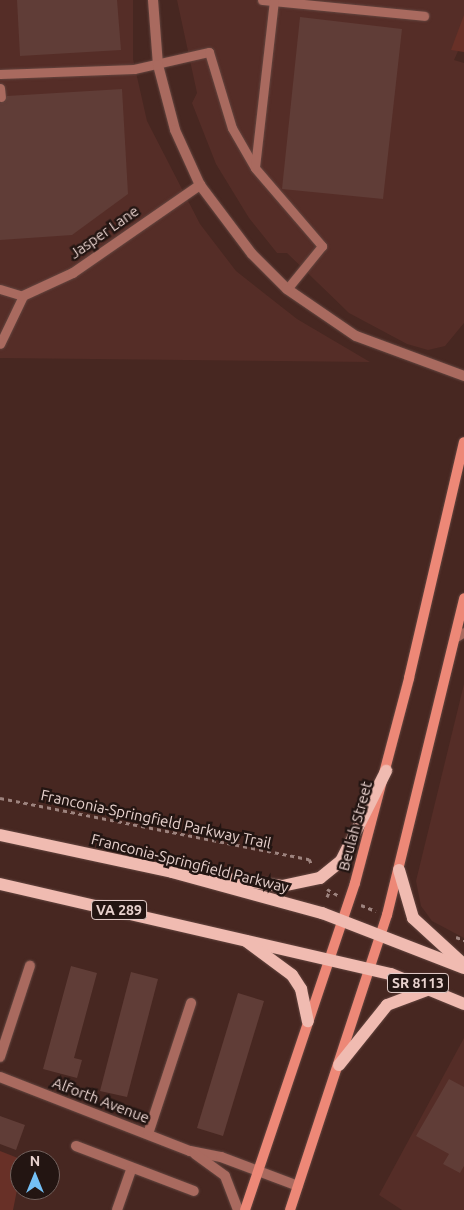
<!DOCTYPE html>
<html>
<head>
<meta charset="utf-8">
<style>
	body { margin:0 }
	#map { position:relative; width:464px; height:1210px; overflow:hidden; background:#472721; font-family:Ubuntu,sans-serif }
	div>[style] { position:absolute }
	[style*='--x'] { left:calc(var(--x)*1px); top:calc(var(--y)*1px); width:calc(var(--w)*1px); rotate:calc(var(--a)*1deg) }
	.built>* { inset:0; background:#552d27 }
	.green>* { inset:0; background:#683027 }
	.building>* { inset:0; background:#603d37 }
	.path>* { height:3px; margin-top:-1.5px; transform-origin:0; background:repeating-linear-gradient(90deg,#9d837e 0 4px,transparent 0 8px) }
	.roads { filter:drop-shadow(0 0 1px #644640) drop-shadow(0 0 1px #644640) }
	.lane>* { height:9px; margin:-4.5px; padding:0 4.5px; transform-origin:4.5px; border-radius:4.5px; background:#a96a5f }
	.street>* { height:10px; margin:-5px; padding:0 5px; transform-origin:5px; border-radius:5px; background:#a96a5f }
	.secondary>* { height:10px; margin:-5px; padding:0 5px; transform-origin:5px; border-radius:5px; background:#ed8877 }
	.primary>* { height:12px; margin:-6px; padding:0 6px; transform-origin:6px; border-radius:6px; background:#f0bbb1 }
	span { translate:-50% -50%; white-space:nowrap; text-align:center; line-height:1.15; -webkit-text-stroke:5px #231512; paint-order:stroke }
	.shield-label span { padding:1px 4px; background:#231512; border:1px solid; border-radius:4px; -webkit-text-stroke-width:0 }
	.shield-label { font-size:14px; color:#e8d2ce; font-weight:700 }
	.street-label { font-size:15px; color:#e8d2ce }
	.north { position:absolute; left:10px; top:1150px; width:50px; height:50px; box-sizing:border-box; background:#231512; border:1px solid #72615d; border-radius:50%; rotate:0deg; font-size:14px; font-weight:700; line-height:20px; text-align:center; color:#e8d2ce }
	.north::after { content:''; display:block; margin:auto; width:18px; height:22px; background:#74c0f6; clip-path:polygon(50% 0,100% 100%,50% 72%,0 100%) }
</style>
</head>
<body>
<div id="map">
	<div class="built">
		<i style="clip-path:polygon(0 0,133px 0,133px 59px,147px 121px,200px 224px,236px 271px,297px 319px,370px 362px,0 358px)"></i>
		<i style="clip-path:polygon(177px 0,464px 0,464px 38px,454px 60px,464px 63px,464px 323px,445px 346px,428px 350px,407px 344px,349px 313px,287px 253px,277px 253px,249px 218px,216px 164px,192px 103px,197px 93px)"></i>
		<i style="clip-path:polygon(464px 684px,464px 938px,432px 921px,421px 906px,416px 881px)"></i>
		<i style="clip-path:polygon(464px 1038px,464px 1210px,402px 1210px,379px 1195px)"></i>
	</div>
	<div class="green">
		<i style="clip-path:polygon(464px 15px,464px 52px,451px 50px)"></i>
		<i style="clip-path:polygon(0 1151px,23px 1160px,13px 1210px,0 1210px)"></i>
	</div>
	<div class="building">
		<i style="clip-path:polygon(17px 0,117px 0,121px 50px,20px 56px)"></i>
		<i style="clip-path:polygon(300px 17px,402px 29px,383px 199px,282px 189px)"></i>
		<i style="clip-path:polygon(122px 89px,128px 194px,72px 235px,0 240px,0 103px,7px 96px)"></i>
		<i style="clip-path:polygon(71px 966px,97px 973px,74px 1058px,82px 1060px,77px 1078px,43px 1069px)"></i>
		<i style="clip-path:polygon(131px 972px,158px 979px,127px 1097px,100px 1091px)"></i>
		<i style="clip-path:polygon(238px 993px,264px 1001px,223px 1136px,197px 1128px)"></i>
		<i style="clip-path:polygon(449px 1079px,464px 1087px,464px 1166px,460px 1173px,443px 1164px,449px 1154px,416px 1136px)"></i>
		<i style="clip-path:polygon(0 1116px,25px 1125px,16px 1150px,0 1144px)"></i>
	</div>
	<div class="path">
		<i style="--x:0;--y:798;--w:315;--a:11.2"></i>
		<i style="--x:309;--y:859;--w:7;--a:63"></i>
		<i style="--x:327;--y:889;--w:14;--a:30"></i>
		<i style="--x:327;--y:897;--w:5;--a:-68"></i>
		<i style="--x:361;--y:905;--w:16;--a:22"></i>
		<i style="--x:456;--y:937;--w:9;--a:21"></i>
	</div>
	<div class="roads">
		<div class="lane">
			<i style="--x:262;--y:0;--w:163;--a:5.6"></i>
			<i style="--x:0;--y:74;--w:134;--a:-2.1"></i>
			<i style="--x:134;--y:69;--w:77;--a:-12.8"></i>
			<i style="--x:209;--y:52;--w:79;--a:73.2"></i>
			<i style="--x:232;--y:128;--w:46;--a:60.1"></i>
			<i style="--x:255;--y:168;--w:103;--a:49.3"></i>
			<i style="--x:322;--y:246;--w:55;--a:129.1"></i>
			<i style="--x:0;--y:88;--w:9;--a:84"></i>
			<i style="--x:255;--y:167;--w:167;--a:-83.5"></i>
			<i style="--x:0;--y:289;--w:24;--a:17"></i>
			<i style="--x:23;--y:296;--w:53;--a:115.6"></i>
			<i style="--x:456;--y:637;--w:9;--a:-32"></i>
		</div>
		<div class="street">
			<i style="--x:153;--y:0;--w:65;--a:85.6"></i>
			<i style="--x:158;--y:65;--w:67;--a:75.3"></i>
			<i style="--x:175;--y:130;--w:60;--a:65.6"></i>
			<i style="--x:200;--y:185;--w:86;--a:53"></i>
			<i style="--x:252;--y:254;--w:49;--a:45"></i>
			<i style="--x:287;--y:289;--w:83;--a:34.3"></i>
			<i style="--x:356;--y:336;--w:115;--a:20.3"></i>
			<i style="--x:23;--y:296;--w:55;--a:-24.7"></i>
			<i style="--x:73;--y:273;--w:155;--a:-34.7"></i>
			<i style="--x:0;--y:1057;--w:96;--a:-71.8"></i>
			<i style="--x:0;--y:1077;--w:204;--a:21.3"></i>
			<i style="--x:190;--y:1151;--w:32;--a:11"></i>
			<i style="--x:221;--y:1157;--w:82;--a:20.6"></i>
			<i style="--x:148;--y:1134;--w:138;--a:-71.8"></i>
			<i style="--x:76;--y:1146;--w:126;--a:20.9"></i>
			<i style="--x:195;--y:1154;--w:37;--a:36"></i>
			<i style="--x:225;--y:1176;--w:36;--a:69"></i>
			<i style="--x:117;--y:1210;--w:42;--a:-70.7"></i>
		</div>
		<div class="secondary">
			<i style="--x:245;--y:1210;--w:345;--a:-71.4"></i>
			<i style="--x:355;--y:883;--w:212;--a:-75.2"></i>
			<i style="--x:409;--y:678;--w:242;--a:-76.9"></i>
			<i style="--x:290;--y:1210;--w:311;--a:-71.8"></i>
			<i style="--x:387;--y:915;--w:326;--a:-76.3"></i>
		</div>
		<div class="primary">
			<i style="--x:0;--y:835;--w:176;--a:12.1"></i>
			<i style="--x:172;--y:872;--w:156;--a:15.3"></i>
			<i style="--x:322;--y:913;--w:152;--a:21.2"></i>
			<i style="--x:399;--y:870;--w:50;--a:73.7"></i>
			<i style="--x:413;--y:918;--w:64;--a:42.5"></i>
			<i style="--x:212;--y:877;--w:71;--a:7.3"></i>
			<i style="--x:282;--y:886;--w:39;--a:-12"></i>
			<i style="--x:320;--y:878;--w:27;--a:-39"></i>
			<i style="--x:341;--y:861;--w:101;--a:-63.4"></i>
			<i style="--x:0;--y:884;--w:401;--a:13"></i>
			<i style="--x:391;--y:974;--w:79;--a:22.3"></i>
			<i style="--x:246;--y:941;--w:57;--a:36.5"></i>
			<i style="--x:292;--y:975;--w:17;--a:57"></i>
			<i style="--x:301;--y:989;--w:33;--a:78"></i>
			<i style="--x:339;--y:1065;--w:77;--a:-51.3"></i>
			<i style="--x:387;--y:1005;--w:48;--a:-20.7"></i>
		</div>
	</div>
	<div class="shield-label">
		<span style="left:119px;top:910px">VA 289</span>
		<span style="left:418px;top:983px">SR 8113</span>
	</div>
	<div class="street-label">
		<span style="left:104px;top:232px;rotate:-35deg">Jasper Lane</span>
		<span style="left:156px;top:819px;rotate:12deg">Franconia-Springfield Parkway Trail</span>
		<span style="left:355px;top:826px;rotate:-75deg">Beulah Street</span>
		<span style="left:190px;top:863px;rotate:14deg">Franconia-Springfield Parkway</span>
		<span style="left:101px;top:1100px;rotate:21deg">Alforth Avenue</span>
	</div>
	<div class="north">N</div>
</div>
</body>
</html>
